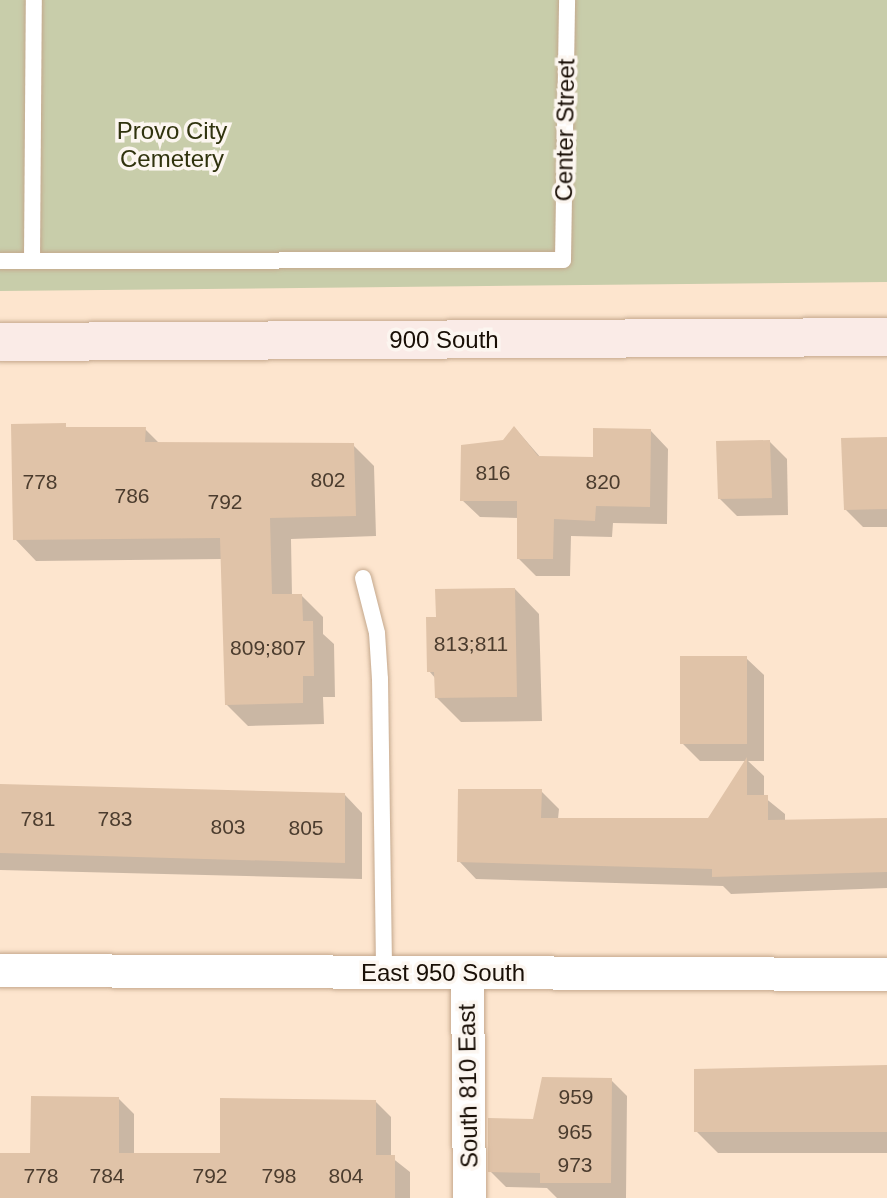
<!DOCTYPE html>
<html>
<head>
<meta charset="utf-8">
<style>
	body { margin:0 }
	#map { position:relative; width:887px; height:1198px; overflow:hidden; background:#fde5ce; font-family:Arial,sans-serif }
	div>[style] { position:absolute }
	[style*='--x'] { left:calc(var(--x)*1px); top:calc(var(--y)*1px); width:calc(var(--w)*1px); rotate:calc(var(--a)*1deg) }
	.green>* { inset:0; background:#c8cdaa }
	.shadow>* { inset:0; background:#0003 }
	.building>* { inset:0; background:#e0c3a8 }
	.roads { filter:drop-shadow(0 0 2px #c4a88d) drop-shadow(0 0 2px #c4a88d) }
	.lane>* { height:16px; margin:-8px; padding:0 8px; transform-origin:8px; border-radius:8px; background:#fff }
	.street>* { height:33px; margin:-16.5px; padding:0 16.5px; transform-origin:16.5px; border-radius:16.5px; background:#fff }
	.secondary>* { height:38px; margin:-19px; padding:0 19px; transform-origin:19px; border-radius:19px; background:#faebe7 }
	span { translate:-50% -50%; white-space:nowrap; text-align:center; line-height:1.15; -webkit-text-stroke:7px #fcf6f0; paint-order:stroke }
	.number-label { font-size:21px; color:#4b3c2e }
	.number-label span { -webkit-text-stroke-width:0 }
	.street-label { font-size:24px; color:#190f06 }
	.park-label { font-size:24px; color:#30330e }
</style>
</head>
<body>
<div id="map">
	<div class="green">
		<i style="clip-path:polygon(0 0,887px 0,887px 282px,0 291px)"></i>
	</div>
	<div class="shadow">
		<i style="clip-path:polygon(515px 428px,541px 458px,594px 459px,651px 431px,668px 449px,667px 524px,613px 523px,612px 537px,571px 536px,570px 576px,536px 576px,519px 559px,519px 518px,480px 517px,462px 500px)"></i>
		<i style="clip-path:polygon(145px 429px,160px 444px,353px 445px,374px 466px,376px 536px,291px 539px,292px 596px,302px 596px,323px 617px,323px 634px,334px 644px,335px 697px,323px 697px,324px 724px,248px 726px,226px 704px,223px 559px,36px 561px,15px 539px)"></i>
		<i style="clip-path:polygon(887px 439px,887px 527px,863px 527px,845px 509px)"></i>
		<i style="clip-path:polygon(770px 442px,787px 459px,788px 515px,737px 516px,719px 498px)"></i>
		<i style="clip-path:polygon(515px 589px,539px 614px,542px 721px,461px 722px,436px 697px,436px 679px,429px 671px,438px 618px)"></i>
		<i style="clip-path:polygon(746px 658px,764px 675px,764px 761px,748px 761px,764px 776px,764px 797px,785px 814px,785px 822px,887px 820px,887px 888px,731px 894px,723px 886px,476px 879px,459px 861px,541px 791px,559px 809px,558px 819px,709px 819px,747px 761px,700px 761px,682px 743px)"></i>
		<i style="clip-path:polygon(0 786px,345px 795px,362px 813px,362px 879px,0 870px)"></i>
		<i style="clip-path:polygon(887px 1068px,887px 1153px,718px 1153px,696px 1131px)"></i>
		<i style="clip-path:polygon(611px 1080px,627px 1096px,626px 1198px,557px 1198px,547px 1188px,506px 1187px,490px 1171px,535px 1120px)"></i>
		<i style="clip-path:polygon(118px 1098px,134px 1114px,134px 1155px,222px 1155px,375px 1101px,391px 1117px,391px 1157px,410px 1172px,410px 1198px,0 1198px,0 1155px,31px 1155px)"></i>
	</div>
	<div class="building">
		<i style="clip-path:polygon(66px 423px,66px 427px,146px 427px,145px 442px,354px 443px,356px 516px,270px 518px,272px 594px,302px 594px,303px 621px,313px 621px,314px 676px,303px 676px,303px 703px,225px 705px,220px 538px,13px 540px,11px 424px)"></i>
		<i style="clip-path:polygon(514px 426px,538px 456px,593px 457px,593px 428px,651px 429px,650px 507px,596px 506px,595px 521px,554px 519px,553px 559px,517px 559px,517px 501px,460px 501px,461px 445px,503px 440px)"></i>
		<i style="clip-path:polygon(887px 437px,887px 509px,844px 510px,841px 438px)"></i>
		<i style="clip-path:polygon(770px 440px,772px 498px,718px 499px,716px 441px)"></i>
		<i style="clip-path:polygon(515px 588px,517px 697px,435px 698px,434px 672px,427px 672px,426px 617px,436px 617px,435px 589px)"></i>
		<i style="clip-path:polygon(680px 656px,747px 656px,747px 744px,680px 744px)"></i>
		<i style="clip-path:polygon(747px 757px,747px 795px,768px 795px,768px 820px,887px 818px,887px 872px,712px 877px,712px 869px,457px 862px,458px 789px,542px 789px,541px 818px,708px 818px)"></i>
		<i style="clip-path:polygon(0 784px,345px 793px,345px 863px,0 853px)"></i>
		<i style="clip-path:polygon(887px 1065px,887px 1132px,694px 1132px,694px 1069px)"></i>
		<i style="clip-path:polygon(542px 1077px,612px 1078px,611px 1183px,540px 1183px,540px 1173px,488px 1172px,488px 1118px,533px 1119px)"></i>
		<i style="clip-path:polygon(31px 1096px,119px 1097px,119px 1153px,220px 1153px,220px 1098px,376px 1100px,376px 1155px,395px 1155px,395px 1198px,0 1198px,0 1153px,30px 1153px)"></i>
	</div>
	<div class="roads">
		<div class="lane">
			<i style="--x:0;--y:261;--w:563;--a:-0.1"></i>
			<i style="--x:563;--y:260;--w:260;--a:-89.1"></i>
			<i style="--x:32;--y:261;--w:261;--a:-89.6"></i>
			<i style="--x:363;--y:578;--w:57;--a:75.7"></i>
			<i style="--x:377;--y:633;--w:46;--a:86.3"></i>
			<i style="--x:380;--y:679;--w:294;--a:89.2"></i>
		</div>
		<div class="street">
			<i style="--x:0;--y:970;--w:887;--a:0.26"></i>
			<i style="--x:467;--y:974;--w:224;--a:89.5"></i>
		</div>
		<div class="secondary">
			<i style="--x:0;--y:342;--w:887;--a:-0.32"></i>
		</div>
	</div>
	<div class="number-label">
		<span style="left:493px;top:473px">816</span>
		<span style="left:328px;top:480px">802</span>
		<span style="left:40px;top:482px">778</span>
		<span style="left:603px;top:482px">820</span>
		<span style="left:132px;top:496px">786</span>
		<span style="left:225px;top:502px">792</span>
		<span style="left:471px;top:644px">813;811</span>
		<span style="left:268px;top:648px">809;807</span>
		<span style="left:38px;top:819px">781</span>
		<span style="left:115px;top:819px">783</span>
		<span style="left:228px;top:827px">803</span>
		<span style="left:306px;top:828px">805</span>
		<span style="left:576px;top:1097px">959</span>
		<span style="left:575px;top:1132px">965</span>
		<span style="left:575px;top:1165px">973</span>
		<span style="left:41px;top:1176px">778</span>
		<span style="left:107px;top:1176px">784</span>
		<span style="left:210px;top:1176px">792</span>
		<span style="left:279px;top:1176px">798</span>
		<span style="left:346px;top:1176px">804</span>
	</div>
	<div class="street-label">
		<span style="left:565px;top:130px;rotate:-89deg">Center Street</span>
		<span style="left:444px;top:340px">900 South</span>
		<span style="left:443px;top:973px">East 950 South</span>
		<span style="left:468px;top:1086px;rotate:-91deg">South 810 East</span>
	</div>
	<div class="park-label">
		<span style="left:172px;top:145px">Provo City<br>Cemetery</span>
	</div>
</div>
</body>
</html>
